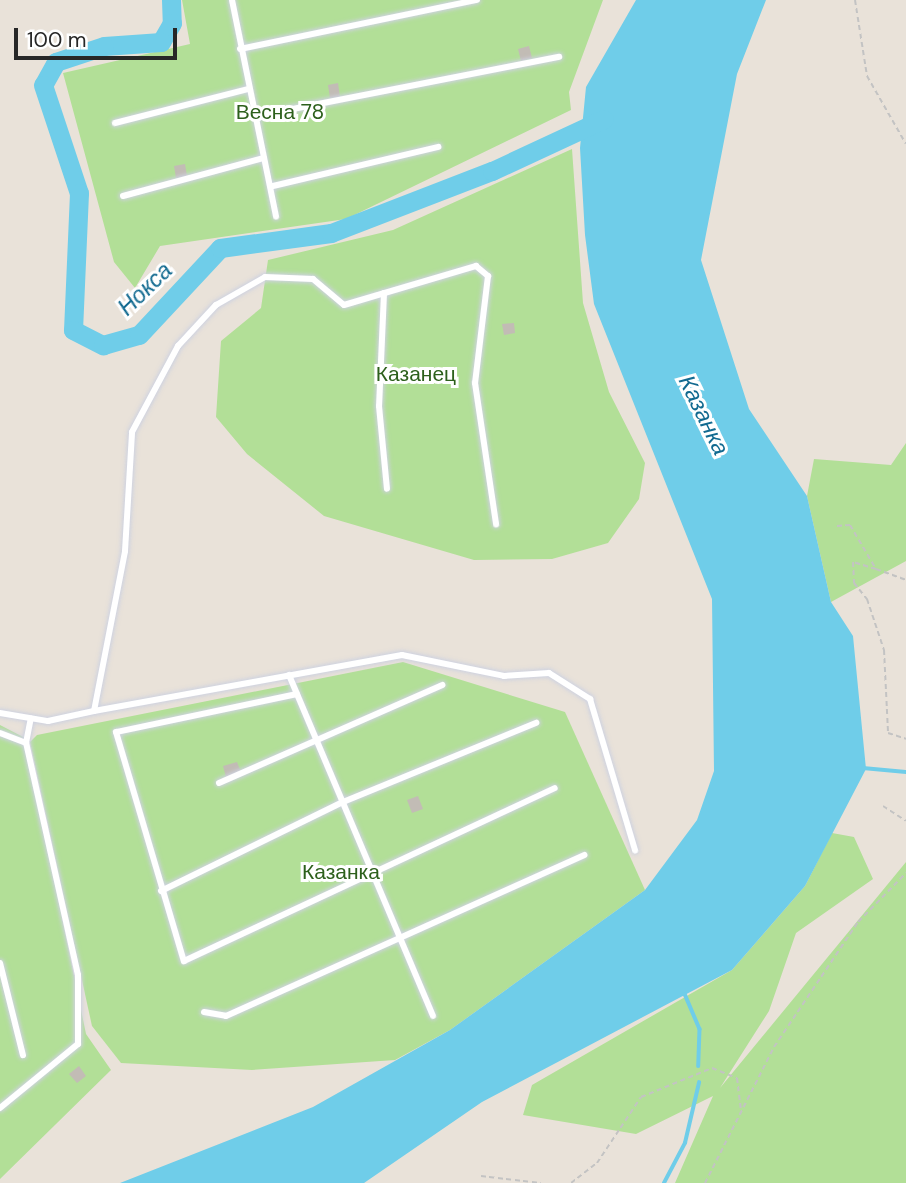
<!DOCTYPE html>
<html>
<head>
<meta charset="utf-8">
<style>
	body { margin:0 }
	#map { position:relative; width:906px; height:1183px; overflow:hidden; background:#e9e2d9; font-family:"DM Sans",sans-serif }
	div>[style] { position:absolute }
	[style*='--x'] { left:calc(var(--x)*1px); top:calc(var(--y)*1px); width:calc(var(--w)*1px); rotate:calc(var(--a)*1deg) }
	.green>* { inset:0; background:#b2df97 }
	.water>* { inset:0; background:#6fcde9 }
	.stream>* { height:3.5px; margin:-1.75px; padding:0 1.75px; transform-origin:1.75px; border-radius:1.75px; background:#6fcde9 }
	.river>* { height:19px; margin:-9.5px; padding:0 9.5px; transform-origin:9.5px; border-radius:9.5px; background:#6fcde9 }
	.building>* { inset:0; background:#c2bcb5 }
	.path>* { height:2px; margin-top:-1px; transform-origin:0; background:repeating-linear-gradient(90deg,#c3c3c3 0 5px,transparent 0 8.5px) }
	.roads { filter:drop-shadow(0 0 2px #ced2e0) drop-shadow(0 0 2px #ced2e0) }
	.service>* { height:6px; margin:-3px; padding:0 3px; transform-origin:3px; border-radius:3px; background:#fff }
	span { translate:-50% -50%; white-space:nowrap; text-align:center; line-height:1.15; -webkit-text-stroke:6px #fff; paint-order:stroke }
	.park-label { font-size:21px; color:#2d601c }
	.water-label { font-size:23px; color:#126a90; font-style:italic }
	.scale { position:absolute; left:14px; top:28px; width:163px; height:32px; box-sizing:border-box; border:4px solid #272727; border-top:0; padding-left:9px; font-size:21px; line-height:24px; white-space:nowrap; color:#272727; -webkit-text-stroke:5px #fff; paint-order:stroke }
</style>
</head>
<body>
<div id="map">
	<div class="green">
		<i style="clip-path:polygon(182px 0,603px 0,569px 92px,571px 110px,346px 219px,160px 246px,135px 288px,114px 262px,63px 73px,190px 44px)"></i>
		<i style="clip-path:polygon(572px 149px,583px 303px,609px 392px,645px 463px,639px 499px,608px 543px,552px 559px,474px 560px,324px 516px,247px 454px,216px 417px,221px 341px,261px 308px,268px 260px,393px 230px)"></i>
		<i style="clip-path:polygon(906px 443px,906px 561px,831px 602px,807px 496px,814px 459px,891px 465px)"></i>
		<i style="clip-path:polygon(403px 662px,565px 712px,645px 890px,450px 1030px,395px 1060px,252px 1070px,121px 1063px,92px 1026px,30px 742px,37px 735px)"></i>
		<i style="clip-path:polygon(0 725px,25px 738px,86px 1034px,111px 1070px,0 1179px)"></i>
		<i style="clip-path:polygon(832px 833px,854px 837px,873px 879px,796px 933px,769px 1011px,720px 1088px,906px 862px,906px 1183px,675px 1183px,713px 1096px,636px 1134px,523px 1115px,532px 1085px,732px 970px,805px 886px)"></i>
	</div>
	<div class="water">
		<i style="clip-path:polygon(636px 0,766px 0,737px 74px,701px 260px,749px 409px,807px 496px,831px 602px,853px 636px,866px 769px,805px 886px,732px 970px,482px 1102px,364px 1183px,120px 1183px,313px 1107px,450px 1030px,645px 890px,697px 820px,714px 771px,712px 599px,594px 304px,585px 235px,580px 148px,586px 87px)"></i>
	</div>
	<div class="stream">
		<i style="--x:863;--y:768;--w:43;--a:5.3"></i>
		<i style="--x:685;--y:994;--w:38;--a:67"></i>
		<i style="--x:700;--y:1029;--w:37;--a:92"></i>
		<i style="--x:664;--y:1183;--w:45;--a:-62.3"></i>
		<i style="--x:685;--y:1143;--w:62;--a:-76.9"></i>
	</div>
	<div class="river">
		<i style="--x:171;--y:0;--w:23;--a:88"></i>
		<i style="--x:172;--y:23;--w:22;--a:120"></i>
		<i style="--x:161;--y:42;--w:57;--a:176"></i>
		<i style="--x:104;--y:46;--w:51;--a:161.6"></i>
		<i style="--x:56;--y:62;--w:26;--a:119"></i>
		<i style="--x:43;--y:85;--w:114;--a:71.6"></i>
		<i style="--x:79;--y:193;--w:137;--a:92.5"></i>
		<i style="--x:73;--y:330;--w:34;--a:27"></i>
		<i style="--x:103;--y:345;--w:37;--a:-16"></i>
		<i style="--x:139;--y:335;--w:119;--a:-47"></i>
		<i style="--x:220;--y:248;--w:112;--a:-7.7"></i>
		<i style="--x:331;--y:233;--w:173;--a:-21.1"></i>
		<i style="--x:492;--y:171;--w:123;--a:-24.9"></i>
	</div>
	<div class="building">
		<i style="clip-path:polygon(529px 46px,532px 58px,521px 61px,518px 49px)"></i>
		<i style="clip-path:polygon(338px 83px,340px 97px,330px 98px,328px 85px)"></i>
		<i style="clip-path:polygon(185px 164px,187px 176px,176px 178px,174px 166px)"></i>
		<i style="clip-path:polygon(514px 323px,515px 333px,504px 335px,502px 324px)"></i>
		<i style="clip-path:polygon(237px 762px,241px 772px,226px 777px,223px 766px)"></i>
		<i style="clip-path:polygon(418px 796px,423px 809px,412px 813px,407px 800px)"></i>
		<i style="clip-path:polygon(79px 1066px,86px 1076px,77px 1083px,69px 1074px)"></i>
	</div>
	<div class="path">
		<i style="--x:855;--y:0;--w:77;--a:81"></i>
		<i style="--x:867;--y:76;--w:78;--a:60.2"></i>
		<i style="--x:837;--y:526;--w:13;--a:-4"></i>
		<i style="--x:850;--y:525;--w:51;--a:59.4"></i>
		<i style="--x:876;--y:569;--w:32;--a:20"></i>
		<i style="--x:876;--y:569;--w:24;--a:-163"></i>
		<i style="--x:853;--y:562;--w:21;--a:87"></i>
		<i style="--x:854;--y:583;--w:21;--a:51"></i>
		<i style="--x:867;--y:599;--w:54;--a:71.6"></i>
		<i style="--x:884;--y:650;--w:83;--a:87.2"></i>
		<i style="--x:888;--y:733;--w:19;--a:18"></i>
		<i style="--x:883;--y:806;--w:27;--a:33"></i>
		<i style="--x:481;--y:1176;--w:60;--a:6.7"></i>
		<i style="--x:571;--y:1183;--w:33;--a:-38"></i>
		<i style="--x:597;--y:1163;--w:79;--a:-56.3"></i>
		<i style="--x:641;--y:1097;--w:77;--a:-22.2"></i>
		<i style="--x:712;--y:1068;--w:27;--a:22"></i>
		<i style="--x:737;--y:1078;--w:32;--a:83"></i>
		<i style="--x:705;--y:1183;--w:153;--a:-63.1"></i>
		<i style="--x:774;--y:1047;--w:151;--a:-56.1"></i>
		<i style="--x:858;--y:922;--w:69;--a:-45.6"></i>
	</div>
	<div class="roads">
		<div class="service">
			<i style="--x:232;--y:0;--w:221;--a:78.5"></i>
			<i style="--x:240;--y:49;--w:242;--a:-11.7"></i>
			<i style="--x:257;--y:116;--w:308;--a:-11.1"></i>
			<i style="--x:115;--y:123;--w:137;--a:-14.3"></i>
			<i style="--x:273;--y:186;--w:170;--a:-13.3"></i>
			<i style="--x:123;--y:196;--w:146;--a:-15.1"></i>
			<i style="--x:384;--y:293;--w:113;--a:92.5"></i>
			<i style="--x:379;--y:406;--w:83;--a:84.5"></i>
			<i style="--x:289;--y:675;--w:370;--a:67.1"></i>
			<i style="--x:297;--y:694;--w:185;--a:168.1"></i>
			<i style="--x:116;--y:732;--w:239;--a:73.5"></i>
			<i style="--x:184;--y:961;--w:409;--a:-25"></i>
			<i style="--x:94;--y:711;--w:313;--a:-10.3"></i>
			<i style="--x:402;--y:655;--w:104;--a:11.6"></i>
			<i style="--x:504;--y:676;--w:45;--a:-3.8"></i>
			<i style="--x:549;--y:673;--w:49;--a:32.4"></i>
			<i style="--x:590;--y:699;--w:158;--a:73.4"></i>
			<i style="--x:0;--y:713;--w:49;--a:9.5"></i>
			<i style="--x:48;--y:721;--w:47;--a:-12.3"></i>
			<i style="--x:94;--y:711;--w:163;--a:-79"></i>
			<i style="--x:125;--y:551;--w:119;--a:-86.6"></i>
			<i style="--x:132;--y:432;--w:98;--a:-61.9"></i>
			<i style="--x:178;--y:346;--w:56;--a:-47.2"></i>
			<i style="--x:216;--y:305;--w:56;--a:-29.7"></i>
			<i style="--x:265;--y:277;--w:48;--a:2.4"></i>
			<i style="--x:313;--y:279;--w:40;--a:40"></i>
			<i style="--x:344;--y:305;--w:138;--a:-16.5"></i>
			<i style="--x:476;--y:266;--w:16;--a:40"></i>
			<i style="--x:488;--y:276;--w:108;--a:96.9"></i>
			<i style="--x:475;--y:383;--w:143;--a:81.5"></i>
			<i style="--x:0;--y:733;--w:28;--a:21"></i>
			<i style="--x:219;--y:783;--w:244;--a:-23.7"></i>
			<i style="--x:161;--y:891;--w:203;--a:-26.1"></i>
			<i style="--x:343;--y:802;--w:209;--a:-22.3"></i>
			<i style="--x:0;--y:963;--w:95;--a:76"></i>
			<i style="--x:204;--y:1012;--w:22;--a:10"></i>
			<i style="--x:226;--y:1016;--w:393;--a:-24.2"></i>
			<i style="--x:0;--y:1108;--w:101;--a:-39.4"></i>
			<i style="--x:78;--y:1044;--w:69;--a:-90"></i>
			<i style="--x:78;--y:975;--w:238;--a:-102.6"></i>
			<i style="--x:26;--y:743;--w:25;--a:-79"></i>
		</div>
	</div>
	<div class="park-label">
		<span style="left:280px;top:112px">Весна 78</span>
		<span style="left:416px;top:374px">Казанец</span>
		<span style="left:341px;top:872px">Казанка</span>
	</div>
	<div class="water-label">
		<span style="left:145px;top:289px;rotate:-44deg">Нокса</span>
		<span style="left:704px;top:415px;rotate:64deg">Казанка</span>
	</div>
	<div class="scale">100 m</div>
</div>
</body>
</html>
